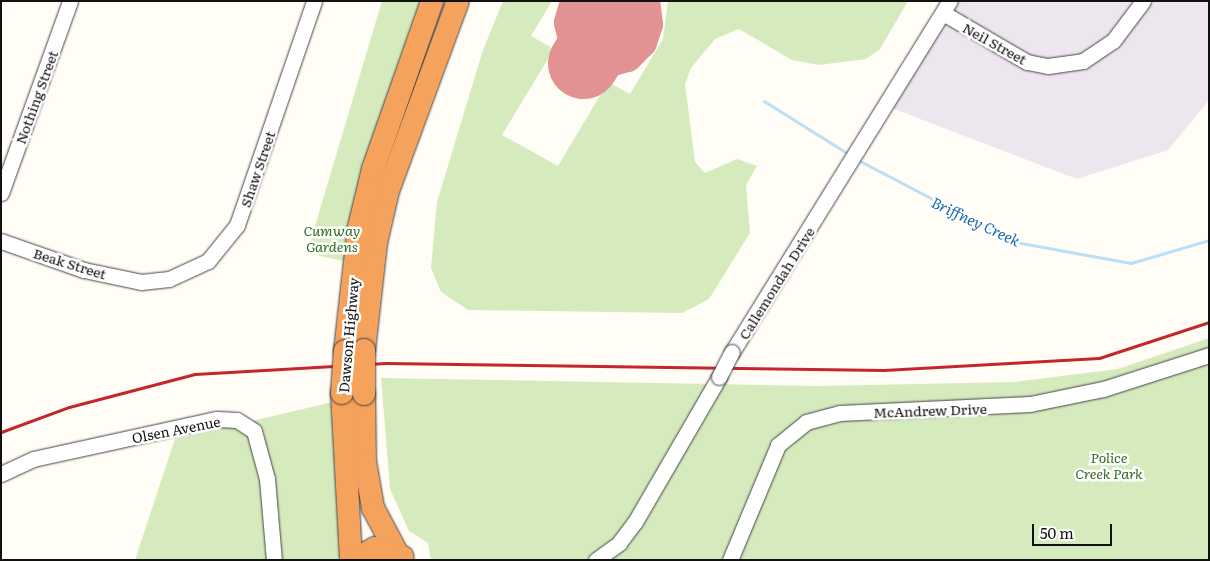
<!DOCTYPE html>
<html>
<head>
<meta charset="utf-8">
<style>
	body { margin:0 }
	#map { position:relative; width:1210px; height:561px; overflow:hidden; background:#fffdf5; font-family:Literata,serif }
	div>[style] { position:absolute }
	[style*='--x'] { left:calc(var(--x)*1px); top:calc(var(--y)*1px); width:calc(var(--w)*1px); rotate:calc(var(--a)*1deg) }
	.industrial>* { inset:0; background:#eee6ef }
	.green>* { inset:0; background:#d5ebbd }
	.stream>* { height:3px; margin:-1.5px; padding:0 1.5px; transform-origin:1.5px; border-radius:1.5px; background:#b9e0f7 }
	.taxiway>* { height:29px; margin:-14.5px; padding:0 14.5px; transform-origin:14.5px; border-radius:14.5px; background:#e29292 }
	.runway>* { height:71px; margin:-35.5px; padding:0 35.5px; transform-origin:35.5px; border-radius:35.5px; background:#e29292 }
	.roads { filter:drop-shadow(0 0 1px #444) drop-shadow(0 0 1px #444) }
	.minor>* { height:15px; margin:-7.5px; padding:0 7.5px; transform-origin:7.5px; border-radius:7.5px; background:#fff }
	.highway>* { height:22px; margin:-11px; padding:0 11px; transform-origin:11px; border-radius:11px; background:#f5a25d }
	.rail>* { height:3px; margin:-1.5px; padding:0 1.5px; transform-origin:1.5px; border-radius:1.5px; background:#c4262e }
	.bridges { filter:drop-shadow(0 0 1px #444) drop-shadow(0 0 1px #444) }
	.minor-bridge>* { height:15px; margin:-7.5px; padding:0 7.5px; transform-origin:7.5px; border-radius:7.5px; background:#fff }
	.highway-bridge>* { height:22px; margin:-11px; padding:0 11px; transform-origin:11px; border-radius:11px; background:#f5a25d }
	span { translate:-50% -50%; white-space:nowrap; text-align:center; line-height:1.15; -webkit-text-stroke:5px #fff; paint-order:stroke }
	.street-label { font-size:14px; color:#111 }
	.park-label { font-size:14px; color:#2f6b1f; font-style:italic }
	.water-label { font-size:15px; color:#1768a6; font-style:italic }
	.frame { position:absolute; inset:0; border:2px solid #111; pointer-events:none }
	.scale { position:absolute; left:1032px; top:524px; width:80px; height:22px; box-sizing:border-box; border:2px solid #111; border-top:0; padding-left:6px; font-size:15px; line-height:18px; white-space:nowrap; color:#111; -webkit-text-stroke:4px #fff; paint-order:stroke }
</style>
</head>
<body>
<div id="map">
	<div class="industrial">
		<i style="clip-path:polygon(954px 1px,1209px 1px,1209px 100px,1168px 150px,1077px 179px,889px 107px)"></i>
	</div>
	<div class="green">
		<i style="clip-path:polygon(382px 1px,424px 1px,348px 262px,307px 253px)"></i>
		<i style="clip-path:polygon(503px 1px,552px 1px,531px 36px,554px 49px,502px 135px,558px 166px,608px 82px,630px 94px,663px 39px,668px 1px,908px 1px,880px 49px,866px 59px,819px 65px,792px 60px,739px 29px,715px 39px,691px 68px,685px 84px,695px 162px,705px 173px,737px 159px,757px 166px,746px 185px,750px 233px,709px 299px,682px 313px,468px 310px,441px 292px,431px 268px,437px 202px,483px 50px)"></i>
		<i style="clip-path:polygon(1209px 338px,1209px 560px,431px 560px,428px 543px,409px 531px,390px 489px,381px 378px,820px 386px,1015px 382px,1118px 369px)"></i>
		<i style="clip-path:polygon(337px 401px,342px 560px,135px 560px,175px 439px)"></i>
	</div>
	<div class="stream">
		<i style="--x:764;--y:101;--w:102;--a:32.1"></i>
		<i style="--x:858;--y:160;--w:177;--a:27.6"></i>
		<i style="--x:1015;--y:242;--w:118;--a:10.3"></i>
		<i style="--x:1131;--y:263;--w:81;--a:-16.4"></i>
	</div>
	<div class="taxiway">
		<i style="--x:574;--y:1;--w:22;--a:106"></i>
		<i style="--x:568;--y:22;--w:18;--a:77"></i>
		<i style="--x:572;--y:40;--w:23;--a:45"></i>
		<i style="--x:588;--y:56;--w:22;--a:16"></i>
		<i style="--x:609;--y:62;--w:19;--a:-16"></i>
		<i style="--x:627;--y:57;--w:21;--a:-45"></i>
		<i style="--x:642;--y:42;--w:19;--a:-72"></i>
		<i style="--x:648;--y:24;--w:23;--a:-97"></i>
	</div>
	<div class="runway">
		<i style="--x:583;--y:63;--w:72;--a:-59.2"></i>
	</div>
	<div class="roads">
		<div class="minor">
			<i style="--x:943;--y:13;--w:97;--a:30.3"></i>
			<i style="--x:1027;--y:62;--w:21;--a:11"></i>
			<i style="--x:1048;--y:66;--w:35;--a:-8"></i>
			<i style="--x:1083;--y:61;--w:36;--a:-34"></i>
			<i style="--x:1113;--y:41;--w:50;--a:-53.1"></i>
			<i style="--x:1;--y:193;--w:204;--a:-70.2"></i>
			<i style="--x:1;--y:241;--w:88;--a:19.3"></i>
			<i style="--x:84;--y:270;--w:58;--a:11.9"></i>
			<i style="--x:141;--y:282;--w:28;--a:-6"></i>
			<i style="--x:169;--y:279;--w:43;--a:-24.8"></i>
			<i style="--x:208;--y:261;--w:46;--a:-51.1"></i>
			<i style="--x:237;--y:225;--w:237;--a:-71"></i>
			<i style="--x:732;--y:352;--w:413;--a:-58.2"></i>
			<i style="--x:1;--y:474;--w:35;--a:-25"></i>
			<i style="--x:33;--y:459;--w:188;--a:-12.3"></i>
			<i style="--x:217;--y:419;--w:20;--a:3"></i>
			<i style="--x:237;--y:420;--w:20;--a:33"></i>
			<i style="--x:254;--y:431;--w:50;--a:74.8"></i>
			<i style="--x:267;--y:479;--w:81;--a:85.1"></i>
			<i style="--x:596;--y:560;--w:29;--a:-36"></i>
			<i style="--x:619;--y:543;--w:26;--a:-53"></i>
			<i style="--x:635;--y:522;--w:168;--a:-59.9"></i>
			<i style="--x:730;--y:560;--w:125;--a:-67.3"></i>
			<i style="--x:778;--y:445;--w:36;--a:-39"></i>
			<i style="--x:806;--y:422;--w:34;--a:-15"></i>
			<i style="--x:839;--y:413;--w:191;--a:-2.7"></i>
			<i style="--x:1030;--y:404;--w:75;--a:-11.6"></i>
			<i style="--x:1103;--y:389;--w:111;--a:-17.8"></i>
		</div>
		<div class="highway">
			<i style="--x:364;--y:350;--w:108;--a:-83.6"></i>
			<i style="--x:376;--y:243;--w:53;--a:-77"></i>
			<i style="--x:388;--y:191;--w:202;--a:-69.8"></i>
			<i style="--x:345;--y:351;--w:125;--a:-83.6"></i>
			<i style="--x:359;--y:227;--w:60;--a:-76.4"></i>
			<i style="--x:373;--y:169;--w:178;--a:-70.6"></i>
			<i style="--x:342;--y:393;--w:167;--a:86.9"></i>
			<i style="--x:364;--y:394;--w:68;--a:89.2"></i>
			<i style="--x:365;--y:462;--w:47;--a:80.1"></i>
			<i style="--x:373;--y:508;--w:49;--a:61.9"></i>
			<i style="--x:355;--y:560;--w:23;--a:-31"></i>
			<i style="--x:375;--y:548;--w:29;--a:18"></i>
		</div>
	</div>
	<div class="rail">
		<i style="--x:1;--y:432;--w:72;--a:-20.2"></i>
		<i style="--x:69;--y:407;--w:130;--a:-14.7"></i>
		<i style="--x:195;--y:374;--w:191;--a:-3.3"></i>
		<i style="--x:386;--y:363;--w:498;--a:0.8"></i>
		<i style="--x:884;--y:370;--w:215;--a:-3.2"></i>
		<i style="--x:1099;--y:358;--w:116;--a:-18.1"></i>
	</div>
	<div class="bridges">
		<div class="minor-bridge">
			<i style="--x:719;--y:377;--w:28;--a:-63"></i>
		</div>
		<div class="highway-bridge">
			<i style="--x:342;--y:393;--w:42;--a:-85.9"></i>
			<i style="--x:364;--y:394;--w:44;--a:-90"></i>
		</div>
	</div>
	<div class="street-label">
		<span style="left:995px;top:43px;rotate:29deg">Neil Street</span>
		<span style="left:36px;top:97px;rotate:-70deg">Nothing Street</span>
		<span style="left:257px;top:169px;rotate:-71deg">Shaw Street</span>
		<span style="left:70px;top:263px;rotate:17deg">Beak Street</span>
		<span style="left:776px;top:283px;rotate:-58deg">Callemondah Drive</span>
		<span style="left:348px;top:335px;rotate:-85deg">Dawson Highway</span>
		<span style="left:930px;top:410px;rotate:-2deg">McAndrew Drive</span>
		<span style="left:176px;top:429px;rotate:-11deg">Olsen Avenue</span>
	</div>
	<div class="park-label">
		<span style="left:332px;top:238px">Cumway<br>Gardens</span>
		<span style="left:1109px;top:465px">Police<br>Creek Park</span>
	</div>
	<div class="water-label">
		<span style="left:976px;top:221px;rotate:25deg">Briffney Creek</span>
	</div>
	<div class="frame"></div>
	<div class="scale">50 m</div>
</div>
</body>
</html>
